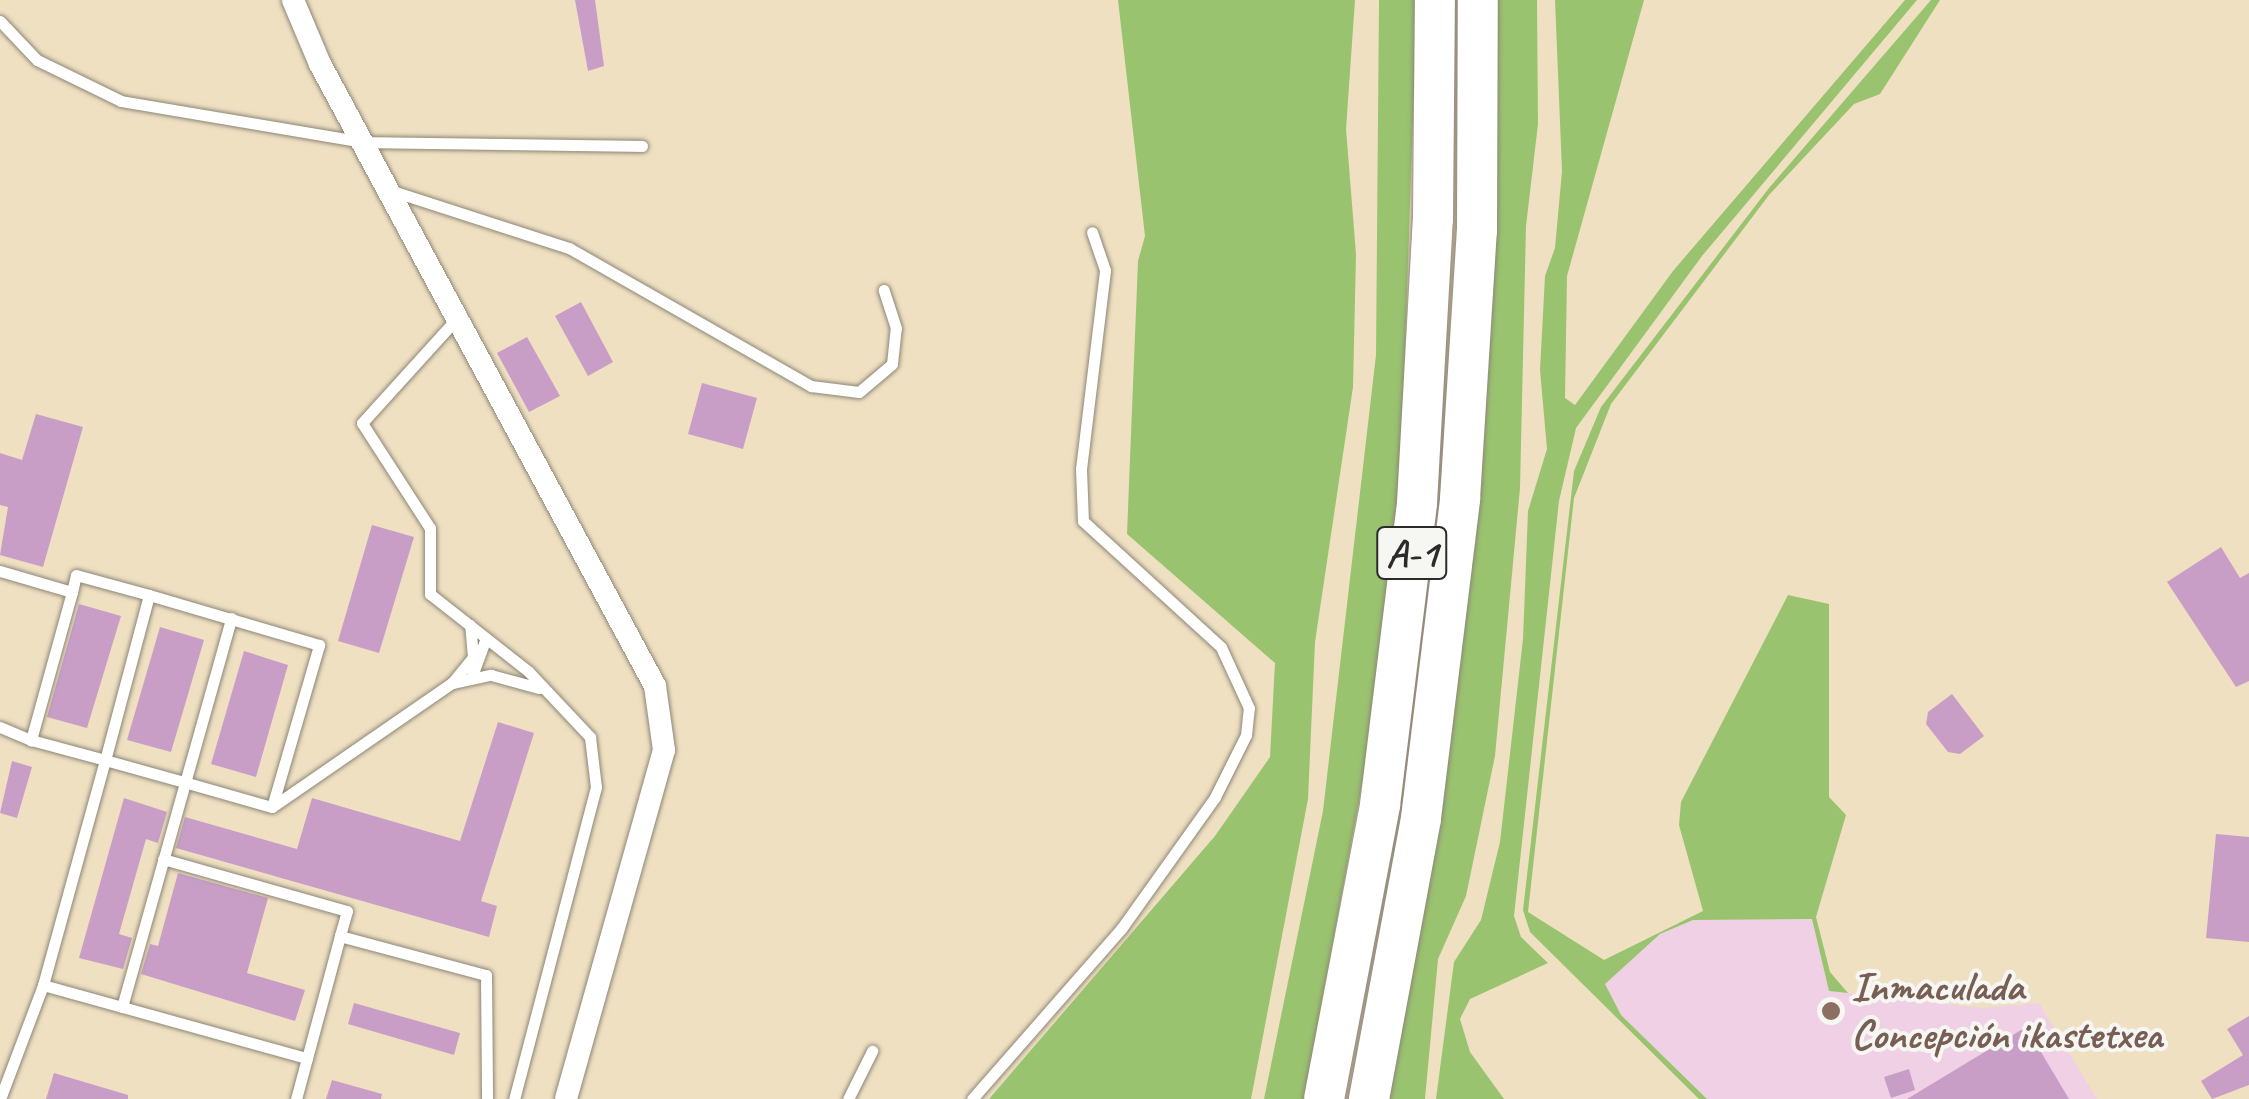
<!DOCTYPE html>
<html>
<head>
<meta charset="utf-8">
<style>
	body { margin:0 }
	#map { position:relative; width:2249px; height:1099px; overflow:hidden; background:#efe0c2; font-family:Caveat,sans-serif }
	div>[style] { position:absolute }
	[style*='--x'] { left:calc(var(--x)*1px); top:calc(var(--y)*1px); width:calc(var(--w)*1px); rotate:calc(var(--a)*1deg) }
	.built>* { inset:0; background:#f0d0e5 }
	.green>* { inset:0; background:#99c36f }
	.building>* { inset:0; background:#c89ec6 }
	.roads { filter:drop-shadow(0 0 2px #8d8676) drop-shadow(0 0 2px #8d8676) }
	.lane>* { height:11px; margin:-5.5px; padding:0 5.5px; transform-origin:5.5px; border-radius:5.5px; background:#fff }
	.street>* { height:22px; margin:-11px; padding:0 11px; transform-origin:11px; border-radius:11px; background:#fff }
	.highway>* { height:40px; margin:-20px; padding:0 20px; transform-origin:20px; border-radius:20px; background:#fff }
	.dots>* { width:28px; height:28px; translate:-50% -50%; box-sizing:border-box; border:5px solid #f6f6f2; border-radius:50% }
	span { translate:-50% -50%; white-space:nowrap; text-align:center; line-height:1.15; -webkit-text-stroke:8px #f6f6f2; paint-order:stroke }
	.shield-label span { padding:2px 8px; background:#f6f6f2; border:2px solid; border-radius:8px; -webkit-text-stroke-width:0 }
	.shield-label { font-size:40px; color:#2b2b2b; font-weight:700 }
	.education-label { font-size:42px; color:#785e54; font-weight:700 }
	.left { translate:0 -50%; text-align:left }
</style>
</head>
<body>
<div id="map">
	<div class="built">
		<i style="clip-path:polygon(1812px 919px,1829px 991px,1982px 1008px,2039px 1003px,2097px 1099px,1707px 1099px,1621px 1015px,1604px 984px,1660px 934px,1694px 920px)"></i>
	</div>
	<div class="green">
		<i style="clip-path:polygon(1118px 0,1355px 0,1346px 129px,1356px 254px,1353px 387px,1315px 642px,1308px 799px,1251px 1099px,989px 1099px,1215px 836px,1270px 757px,1275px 663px,1127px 534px,1138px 261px,1145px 236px)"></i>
		<i style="clip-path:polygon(1379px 0,1417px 0,1401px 467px,1384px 665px,1304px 1099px,1264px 1099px,1323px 811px,1376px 355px)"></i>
		<i style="clip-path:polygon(1496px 0,1537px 0,1538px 124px,1526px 226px,1520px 488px,1495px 756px,1466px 896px,1438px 959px,1425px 1099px,1384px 1099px)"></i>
		<i style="clip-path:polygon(1555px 0,1644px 0,1567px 276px,1565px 398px,1575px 405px,1673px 271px,1905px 0,1917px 0,1702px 256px,1576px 428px,1559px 501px,1514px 916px,1521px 937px,1548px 963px,1470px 999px,1460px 1019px,1470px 1052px,1504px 1099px,1436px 1099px,1454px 962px,1481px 920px,1500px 842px,1523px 639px,1528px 511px,1547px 449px,1540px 370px,1545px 276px,1555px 248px,1562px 171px)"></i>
		<i style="clip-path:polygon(1931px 0,1940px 0,1880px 94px,1854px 104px,1769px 195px,1611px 404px,1574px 498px,1528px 912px,1604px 960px,1703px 911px,1679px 825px,1681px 802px,1788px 595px,1829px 604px,1829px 797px,1846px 815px,1816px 917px,1830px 972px,1848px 993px,1829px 991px,1812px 919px,1693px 920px,1660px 934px,1605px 984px,1621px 1015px,1707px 1099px,1699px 1099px,1530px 932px,1523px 910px,1574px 471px,1601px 407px,1769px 188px)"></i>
	</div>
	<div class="building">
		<i style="clip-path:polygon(575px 0,595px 0,604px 66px,588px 71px)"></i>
		<i style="clip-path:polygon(581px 302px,613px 362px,588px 376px,555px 316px)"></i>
		<i style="clip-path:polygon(527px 337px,560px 396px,529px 412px,497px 353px)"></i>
		<i style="clip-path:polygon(702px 383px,757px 398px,743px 449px,688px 434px)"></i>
		<i style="clip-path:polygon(36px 414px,83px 427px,43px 567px,0 555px,8px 507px,0 505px,0 453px,22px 460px)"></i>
		<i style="clip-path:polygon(372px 525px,414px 537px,379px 653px,338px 641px)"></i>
		<i style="clip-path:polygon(2221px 547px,2240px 578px,2249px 573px,2249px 681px,2236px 687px,2167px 582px)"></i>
		<i style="clip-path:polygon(79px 604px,121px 616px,87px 728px,47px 717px)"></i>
		<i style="clip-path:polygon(160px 627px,204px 640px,171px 752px,127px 740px)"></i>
		<i style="clip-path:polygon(244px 651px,288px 665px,256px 777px,211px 764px)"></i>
		<i style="clip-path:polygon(1952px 694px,1984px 736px,1960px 754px,1948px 752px,1926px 724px,1928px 712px)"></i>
		<i style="clip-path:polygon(498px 722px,534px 733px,481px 901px,497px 906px,489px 937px,176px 848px,185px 817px,297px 849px,312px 798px,460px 841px)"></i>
		<i style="clip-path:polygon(12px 761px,32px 767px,17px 818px,0 813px)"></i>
		<i style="clip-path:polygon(124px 798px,167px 812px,158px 843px,146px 839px,119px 934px,132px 938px,123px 969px,79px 958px)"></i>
		<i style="clip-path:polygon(2216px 834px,2249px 837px,2249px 942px,2206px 938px)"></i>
		<i style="clip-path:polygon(178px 873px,268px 898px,247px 973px,305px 990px,295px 1021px,141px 974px,150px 944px,158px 946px)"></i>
		<i style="clip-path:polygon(354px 1003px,460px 1033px,454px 1055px,348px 1024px)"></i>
		<i style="clip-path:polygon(2249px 1016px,2249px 1085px,2212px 1099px,2201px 1081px,2243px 1055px,2227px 1029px)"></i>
		<i style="clip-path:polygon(2026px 1027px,2069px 1099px,1907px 1099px)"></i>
		<i style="clip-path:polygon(1909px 1069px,1915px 1090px,1891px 1098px,1884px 1077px)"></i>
		<i style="clip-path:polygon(54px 1073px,128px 1095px,128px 1099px,46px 1099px)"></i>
		<i style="clip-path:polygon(332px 1080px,382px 1094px,381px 1099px,326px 1099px)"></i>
	</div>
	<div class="roads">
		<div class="lane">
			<i style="--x:0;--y:21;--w:54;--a:46.5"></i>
			<i style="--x:37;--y:60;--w:93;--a:26"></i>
			<i style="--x:121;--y:101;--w:245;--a:9.6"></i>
			<i style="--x:363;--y:142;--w:279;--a:0.8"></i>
			<i style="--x:389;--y:190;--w:189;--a:17.9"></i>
			<i style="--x:569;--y:248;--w:279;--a:29.7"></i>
			<i style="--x:811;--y:386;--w:48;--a:7.1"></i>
			<i style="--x:859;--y:392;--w:43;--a:-40.3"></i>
			<i style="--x:892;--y:364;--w:36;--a:-84"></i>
			<i style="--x:896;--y:328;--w:40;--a:-108"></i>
			<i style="--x:458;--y:317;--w:143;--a:132.2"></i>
			<i style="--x:362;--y:423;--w:125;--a:57.1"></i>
			<i style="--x:430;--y:528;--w:66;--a:90"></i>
			<i style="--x:430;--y:594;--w:125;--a:38.2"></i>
			<i style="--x:528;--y:671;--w:91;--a:46.8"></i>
			<i style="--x:590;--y:737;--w:50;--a:83.2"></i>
			<i style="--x:596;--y:787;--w:323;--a:104.7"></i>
			<i style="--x:0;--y:571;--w:75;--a:16.3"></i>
			<i style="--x:72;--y:592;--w:154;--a:105.5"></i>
			<i style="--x:31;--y:740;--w:77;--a:15.1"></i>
			<i style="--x:105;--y:760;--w:82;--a:15.6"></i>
			<i style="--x:184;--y:782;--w:91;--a:15.9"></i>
			<i style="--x:272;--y:807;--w:169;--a:-73.8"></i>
			<i style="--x:319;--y:645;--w:177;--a:-163.6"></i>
			<i style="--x:149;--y:595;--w:171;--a:104.9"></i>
			<i style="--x:105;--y:760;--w:233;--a:105.4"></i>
			<i style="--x:43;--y:985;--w:274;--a:15.5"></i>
			<i style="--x:72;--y:592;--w:17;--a:-77"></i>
			<i style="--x:76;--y:575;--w:76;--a:15.3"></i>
			<i style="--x:472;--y:676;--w:40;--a:-69.8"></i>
			<i style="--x:452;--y:683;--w:40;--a:-12"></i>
			<i style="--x:491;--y:675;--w:50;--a:15.2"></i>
			<i style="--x:0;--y:727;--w:34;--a:23"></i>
			<i style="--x:272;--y:807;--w:219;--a:-34.6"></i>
			<i style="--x:452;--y:683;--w:33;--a:-51"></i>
			<i style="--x:473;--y:657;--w:32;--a:-95"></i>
			<i style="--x:163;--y:859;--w:191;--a:15.8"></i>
			<i style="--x:347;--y:911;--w:26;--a:106"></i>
			<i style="--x:122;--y:1007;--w:404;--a:-74.3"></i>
			<i style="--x:0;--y:1099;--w:122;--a:-69.3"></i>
			<i style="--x:296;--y:1099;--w:169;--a:-74.9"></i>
			<i style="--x:340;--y:936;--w:151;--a:15"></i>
			<i style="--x:486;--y:975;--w:124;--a:89.5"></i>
			<i style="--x:848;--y:1099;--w:54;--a:-63.4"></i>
			<i style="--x:972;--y:1099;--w:226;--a:-48.8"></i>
			<i style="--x:1121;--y:929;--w:162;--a:-54.5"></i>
			<i style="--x:1215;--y:797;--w:69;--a:-63.4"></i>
			<i style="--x:1246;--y:735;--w:27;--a:-84"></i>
			<i style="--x:1249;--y:708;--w:67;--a:-114.7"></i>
			<i style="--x:1221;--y:647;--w:187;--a:-137.6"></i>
			<i style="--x:1083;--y:521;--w:52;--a:-92.2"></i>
			<i style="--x:1081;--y:469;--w:200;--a:-83.1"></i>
			<i style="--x:1105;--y:270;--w:40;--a:-108.9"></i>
		</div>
		<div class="street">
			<i style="--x:293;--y:0;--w:69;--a:67.1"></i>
			<i style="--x:320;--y:64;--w:706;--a:61.69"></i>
			<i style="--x:655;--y:686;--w:65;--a:82"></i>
			<i style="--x:664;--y:750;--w:362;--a:105.7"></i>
		</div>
		<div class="highway">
			<i style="--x:1324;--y:1099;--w:299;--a:-79.2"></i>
			<i style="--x:1380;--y:805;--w:304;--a:-83"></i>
			<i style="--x:1417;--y:503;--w:284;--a:-86.8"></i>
			<i style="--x:1433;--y:219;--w:219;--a:-89.5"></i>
			<i style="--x:1369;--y:1099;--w:286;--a:-79.5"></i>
			<i style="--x:1421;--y:818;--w:321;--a:-83"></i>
			<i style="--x:1460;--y:499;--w:269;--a:-86.4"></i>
			<i style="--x:1477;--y:231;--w:231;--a:-89.8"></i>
		</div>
	</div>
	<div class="dots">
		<i style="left:1831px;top:1011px;background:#8d6e63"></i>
	</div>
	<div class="shield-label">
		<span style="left:1412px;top:553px">A-1</span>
	</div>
	<div class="education-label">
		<span class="left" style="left:1851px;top:1011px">Inmaculada<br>Concepción ikastetxea</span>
	</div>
</div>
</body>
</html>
